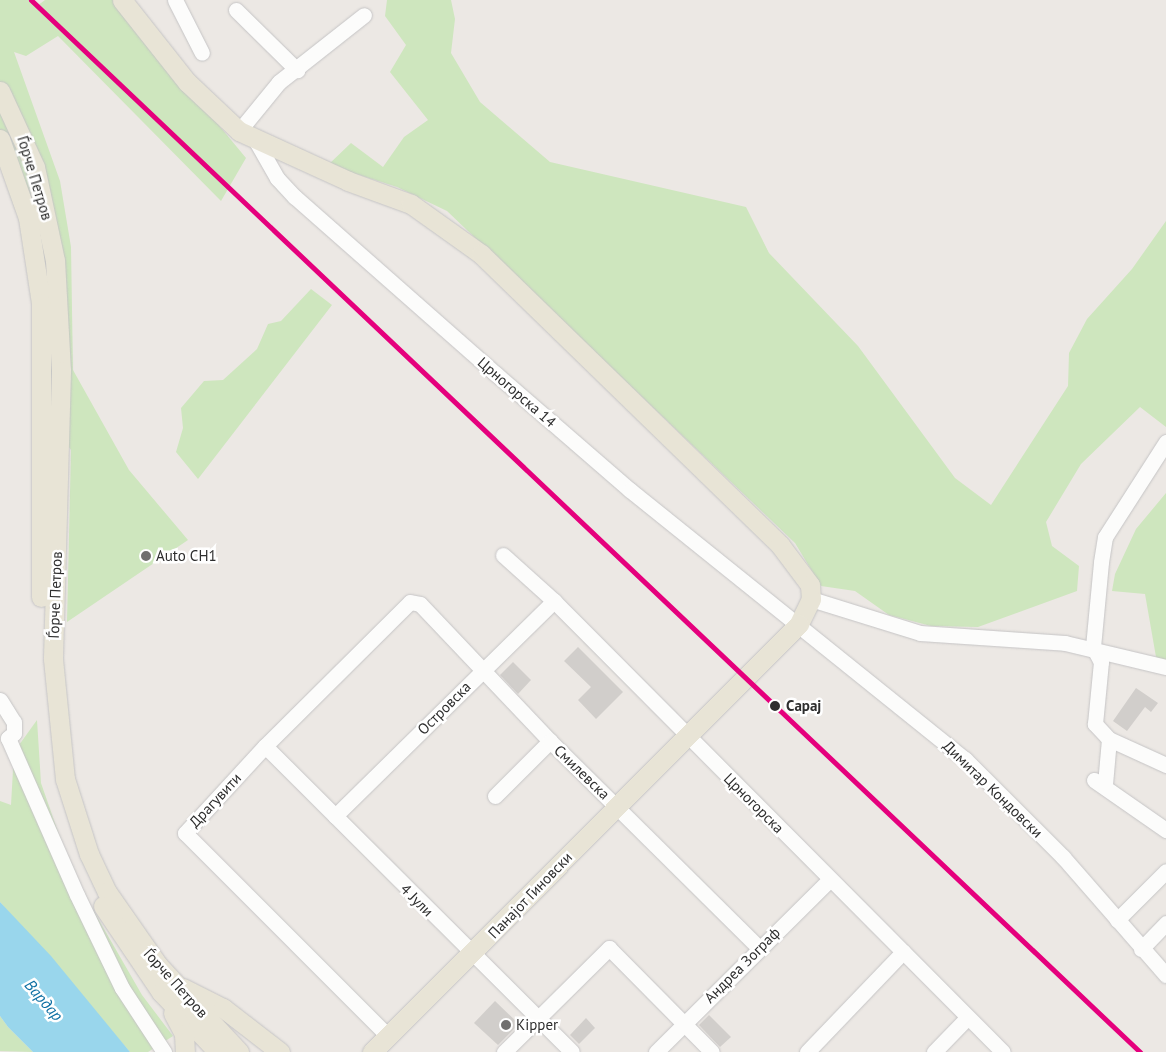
<!DOCTYPE html>
<html>
<head>
<meta charset="utf-8">
<style>
	body { margin:0 }
	#map { position:relative; width:1166px; height:1052px; overflow:hidden; background:#ece8e4; font-family:"PT Sans",sans-serif }
	div>[style] { position:absolute }
	[style*='--x'] { left:calc(var(--x)*1px); top:calc(var(--y)*1px); width:calc(var(--w)*1px); rotate:calc(var(--a)*1deg) }
	.green>* { inset:0; background:#cee6be }
	.water>* { inset:0; background:#99d6ec }
	.building>* { inset:0; background:#d1cecb }
	.roads { filter:drop-shadow(0 0 1px #c5c4c5) drop-shadow(0 0 1px #c5c4c5) }
	.minor>* { height:15px; margin:-7.5px; padding:0 7.5px; transform-origin:7.5px; border-radius:7.5px; background:#fcfcfb }
	.major>* { height:19px; margin:-9.5px; padding:0 9.5px; transform-origin:9.5px; border-radius:9.5px; background:#e8e4d6 }
	.rail-1>* { height:5px; margin:-2.5px; padding:0 2.5px; transform-origin:2.5px; border-radius:2.5px; background:#e5007d }
	.dots>* { width:14px; height:14px; translate:-50% -50%; box-sizing:border-box; border:2px solid #fff; border-radius:50% }
	span { translate:-50% -50%; white-space:nowrap; text-align:center; line-height:1.15; -webkit-text-stroke:5px #fff; paint-order:stroke }
	.street-label { font-size:15px; color:#2e2e2e }
	.poi-label { font-size:15px; color:#2e2e2e }
	.left { translate:0 -50%; text-align:left }
	.stop-label { font-size:15px; color:#2e2e2e; font-weight:700 }
	.water-label { font-size:16px; color:#0d6fa3; font-style:italic }
</style>
</head>
<body>
<div id="map">
	<div class="green">
		<i style="clip-path:polygon(0 0,31px 0,37px 6px,45px 0,115px 0,246px 158px,221px 201px,58px 36px,26px 56px,14px 52px,60px 181px,71px 247px,73px 370px,129px 470px,188px 540px,67px 622px,71px 450px,64px 440px,37px 451px,33px 288px,22px 229px,0 165px)"></i>
		<i style="clip-path:polygon(387px 0,451px 0,455px 19px,451px 53px,480px 102px,550px 162px,746px 207px,769px 253px,858px 346px,955px 478px,991px 505px,1068px 386px,1069px 353px,1087px 319px,1132px 269px,1166px 221px,1166px 427px,1140px 407px,1081px 464px,1046px 522px,1052px 546px,1079px 566px,1077px 591px,978px 627px,931px 626px,889px 615px,855px 591px,821px 586px,795px 543px,447px 211px,397px 187px,328px 165px,351px 143px,383px 167px,404px 137px,428px 120px,390px 72px,406px 45px,385px 16px)"></i>
		<i style="clip-path:polygon(311px 289px,332px 305px,198px 479px,176px 452px,183px 428px,181px 408px,204px 381px,223px 380px,257px 349px,268px 324px,281px 321px)"></i>
		<i style="clip-path:polygon(1166px 493px,1166px 662px,1156px 657px,1145px 594px,1112px 591px,1115px 574px,1136px 529px)"></i>
		<i style="clip-path:polygon(37px 720px,41px 783px,73px 875px,142px 995px,173px 1036px,148px 1052px,130px 1052px,0 902px,0 801px,11px 805px,14px 752px)"></i>
		<i style="clip-path:polygon(0 1016px,8px 1027px,33px 1052px,0 1051px)"></i>
	</div>
	<div class="water">
		<i style="clip-path:polygon(0 902px,51px 956px,130px 1052px,33px 1052px,8px 1027px,0 1016px)"></i>
	</div>
	<div class="building">
		<i style="clip-path:polygon(578px 647px,623px 692px,596px 719px,578px 700px,591px 687px,564px 661px)"></i>
		<i style="clip-path:polygon(513px 662px,531px 680px,518px 694px,500px 675px)"></i>
		<i style="clip-path:polygon(1136px 688px,1158px 703px,1151px 712px,1145px 707px,1127px 731px,1113px 721px)"></i>
		<i style="clip-path:polygon(495px 1001px,519px 1024px,498px 1045px,474px 1023px)"></i>
		<i style="clip-path:polygon(709px 1015px,731px 1037px,720px 1047px,699px 1025px)"></i>
		<i style="clip-path:polygon(586px 1018px,595px 1028px,579px 1044px,570px 1035px)"></i>
	</div>
	<div class="roads">
		<div class="minor">
			<i style="--x:175;--y:0;--w:59;--a:63"></i>
			<i style="--x:236;--y:10;--w:86;--a:44.5"></i>
			<i style="--x:239;--y:131;--w:63;--a:-50.8"></i>
			<i style="--x:279;--y:82;--w:108;--a:-38.2"></i>
			<i style="--x:256;--y:141;--w:43;--a:60.4"></i>
			<i style="--x:277;--y:178;--w:26;--a:47"></i>
			<i style="--x:295;--y:197;--w:268;--a:41.4"></i>
			<i style="--x:496;--y:374;--w:177;--a:40.9"></i>
			<i style="--x:630;--y:490;--w:430;--a:38.8"></i>
			<i style="--x:965;--y:759;--w:139;--a:45"></i>
			<i style="--x:1063;--y:857;--w:157;--a:48.9"></i>
			<i style="--x:503;--y:555;--w:69;--a:42"></i>
			<i style="--x:554;--y:601;--w:636;--a:45.13"></i>
			<i style="--x:811;--y:599;--w:114;--a:17.3"></i>
			<i style="--x:920;--y:633;--w:145;--a:3.9"></i>
			<i style="--x:1065;--y:643;--w:104;--a:13.4"></i>
			<i style="--x:0;--y:700;--w:26;--a:58"></i>
			<i style="--x:14;--y:722;--w:11;--a:90"></i>
			<i style="--x:14;--y:733;--w:8;--a:140"></i>
			<i style="--x:8;--y:738;--w:171;--a:66.3"></i>
			<i style="--x:77;--y:895;--w:103;--a:64.2"></i>
			<i style="--x:122;--y:988;--w:77;--a:56.7"></i>
			<i style="--x:1109;--y:739;--w:63;--a:24.5"></i>
			<i style="--x:265;--y:746;--w:433;--a:44.9"></i>
			<i style="--x:1094;--y:780;--w:88;--a:34.8"></i>
			<i style="--x:1105;--y:784;--w:45;--a:-84.9"></i>
			<i style="--x:1109;--y:739;--w:21;--a:-133"></i>
			<i style="--x:1095;--y:724;--w:62;--a:-84.5"></i>
			<i style="--x:1101;--y:662;--w:17;--a:-118"></i>
			<i style="--x:1093;--y:647;--w:85;--a:-84.6"></i>
			<i style="--x:1101;--y:562;--w:25;--a:-81"></i>
			<i style="--x:1105;--y:537;--w:113;--a:-57.3"></i>
			<i style="--x:495;--y:796;--w:78;--a:-45"></i>
			<i style="--x:335;--y:816;--w:307;--a:-44.5"></i>
			<i style="--x:1117;--y:920;--w:69;--a:-45"></i>
			<i style="--x:1141;--y:949;--w:36;--a:-46"></i>
			<i style="--x:388;--y:1036;--w:287;--a:-135"></i>
			<i style="--x:185;--y:833;--w:118;--a:-47.4"></i>
			<i style="--x:265;--y:746;--w:204;--a:-44.8"></i>
			<i style="--x:410;--y:602;--w:10;--a:11"></i>
			<i style="--x:420;--y:604;--w:189;--a:46.5"></i>
			<i style="--x:550;--y:741;--w:294;--a:44.7"></i>
			<i style="--x:504;--y:1052;--w:148;--a:-44.7"></i>
			<i style="--x:609;--y:948;--w:146;--a:45.3"></i>
			<i style="--x:656;--y:1052;--w:245;--a:-44.8"></i>
			<i style="--x:807;--y:1052;--w:139;--a:-46.2"></i>
			<i style="--x:934;--y:1052;--w:47;--a:-45.9"></i>
		</div>
		<div class="major">
			<i style="--x:122;--y:0;--w:105;--a:51.6"></i>
			<i style="--x:187;--y:82;--w:71;--a:43.3"></i>
			<i style="--x:239;--y:131;--w:120;--a:24.6"></i>
			<i style="--x:348;--y:181;--w:67;--a:20.1"></i>
			<i style="--x:411;--y:204;--w:86;--a:35.5"></i>
			<i style="--x:481;--y:254;--w:417;--a:44.2"></i>
			<i style="--x:780;--y:545;--w:50;--a:53.1"></i>
			<i style="--x:810;--y:585;--w:14;--a:86"></i>
			<i style="--x:811;--y:599;--w:28;--a:116"></i>
			<i style="--x:799;--y:624;--w:605;--a:134.93"></i>
			<i style="--x:0;--y:91;--w:84;--a:65.3"></i>
			<i style="--x:35;--y:167;--w:95;--a:77.9"></i>
			<i style="--x:55;--y:260;--w:111;--a:86.9"></i>
			<i style="--x:61;--y:371;--w:288;--a:91.6"></i>
			<i style="--x:53;--y:659;--w:121;--a:84.3"></i>
			<i style="--x:65;--y:779;--w:79;--a:72.3"></i>
			<i style="--x:89;--y:854;--w:42;--a:64.7"></i>
			<i style="--x:107;--y:892;--w:89;--a:55.1"></i>
			<i style="--x:158;--y:965;--w:119;--a:47"></i>
			<i style="--x:0;--y:139;--w:84;--a:70.5"></i>
			<i style="--x:28;--y:218;--w:86;--a:81.3"></i>
			<i style="--x:41;--y:303;--w:294;--a:90"></i>
			<i style="--x:103;--y:906;--w:104;--a:56"></i>
			<i style="--x:161;--y:992;--w:83;--a:46.5"></i>
			<i style="--x:183;--y:988;--w:45;--a:26.6"></i>
			<i style="--x:223;--y:1008;--w:72;--a:37.7"></i>
			<i style="--x:173;--y:1013;--w:24;--a:62"></i>
			<i style="--x:184;--y:1034;--w:18;--a:87"></i>
		</div>
	</div>
	<div class="rail-1">
		<i style="--x:31;--y:0;--w:1529;--a:43.49"></i>
	</div>
	<div class="dots">
		<i style="left:146px;top:556px;background:#706f6e"></i>
		<i style="left:775px;top:706px;background:#2e2e2e"></i>
		<i style="left:506px;top:1025px;background:#706f6e"></i>
	</div>
	<div class="street-label">
		<span style="left:35px;top:178px;rotate:73deg">Ѓорче Петров</span>
		<span style="left:517px;top:392px;rotate:41deg">Црногорска 14</span>
		<span style="left:55px;top:595px;rotate:-88deg">Ѓорче Петров</span>
		<span style="left:444px;top:708px;rotate:-45deg">Островска</span>
		<span style="left:582px;top:772px;rotate:44deg">Смилевска</span>
		<span style="left:993px;top:789px;rotate:44deg">Димитар Кондовски</span>
		<span style="left:215px;top:800px;rotate:-47deg">Драгувити</span>
		<span style="left:754px;top:803px;rotate:45deg">Црногорска</span>
		<span style="left:530px;top:895px;rotate:-46deg">Панајот Гиновски</span>
		<span style="left:417px;top:900px;rotate:45deg">4 Јули</span>
		<span style="left:742px;top:965px;rotate:-45deg">Андреа Зограф</span>
		<span style="left:176px;top:983px;rotate:48deg">Ѓорче Петров</span>
	</div>
	<div class="poi-label">
		<span class="left" style="left:156px;top:556px">Auto CH1</span>
		<span class="left" style="left:516px;top:1025px">Kipper</span>
	</div>
	<div class="stop-label">
		<span class="left" style="left:786px;top:706px">Сарај</span>
	</div>
	<div class="water-label">
		<span style="left:44px;top:1000px;rotate:49deg">Вардар</span>
	</div>
</div>
</body>
</html>
